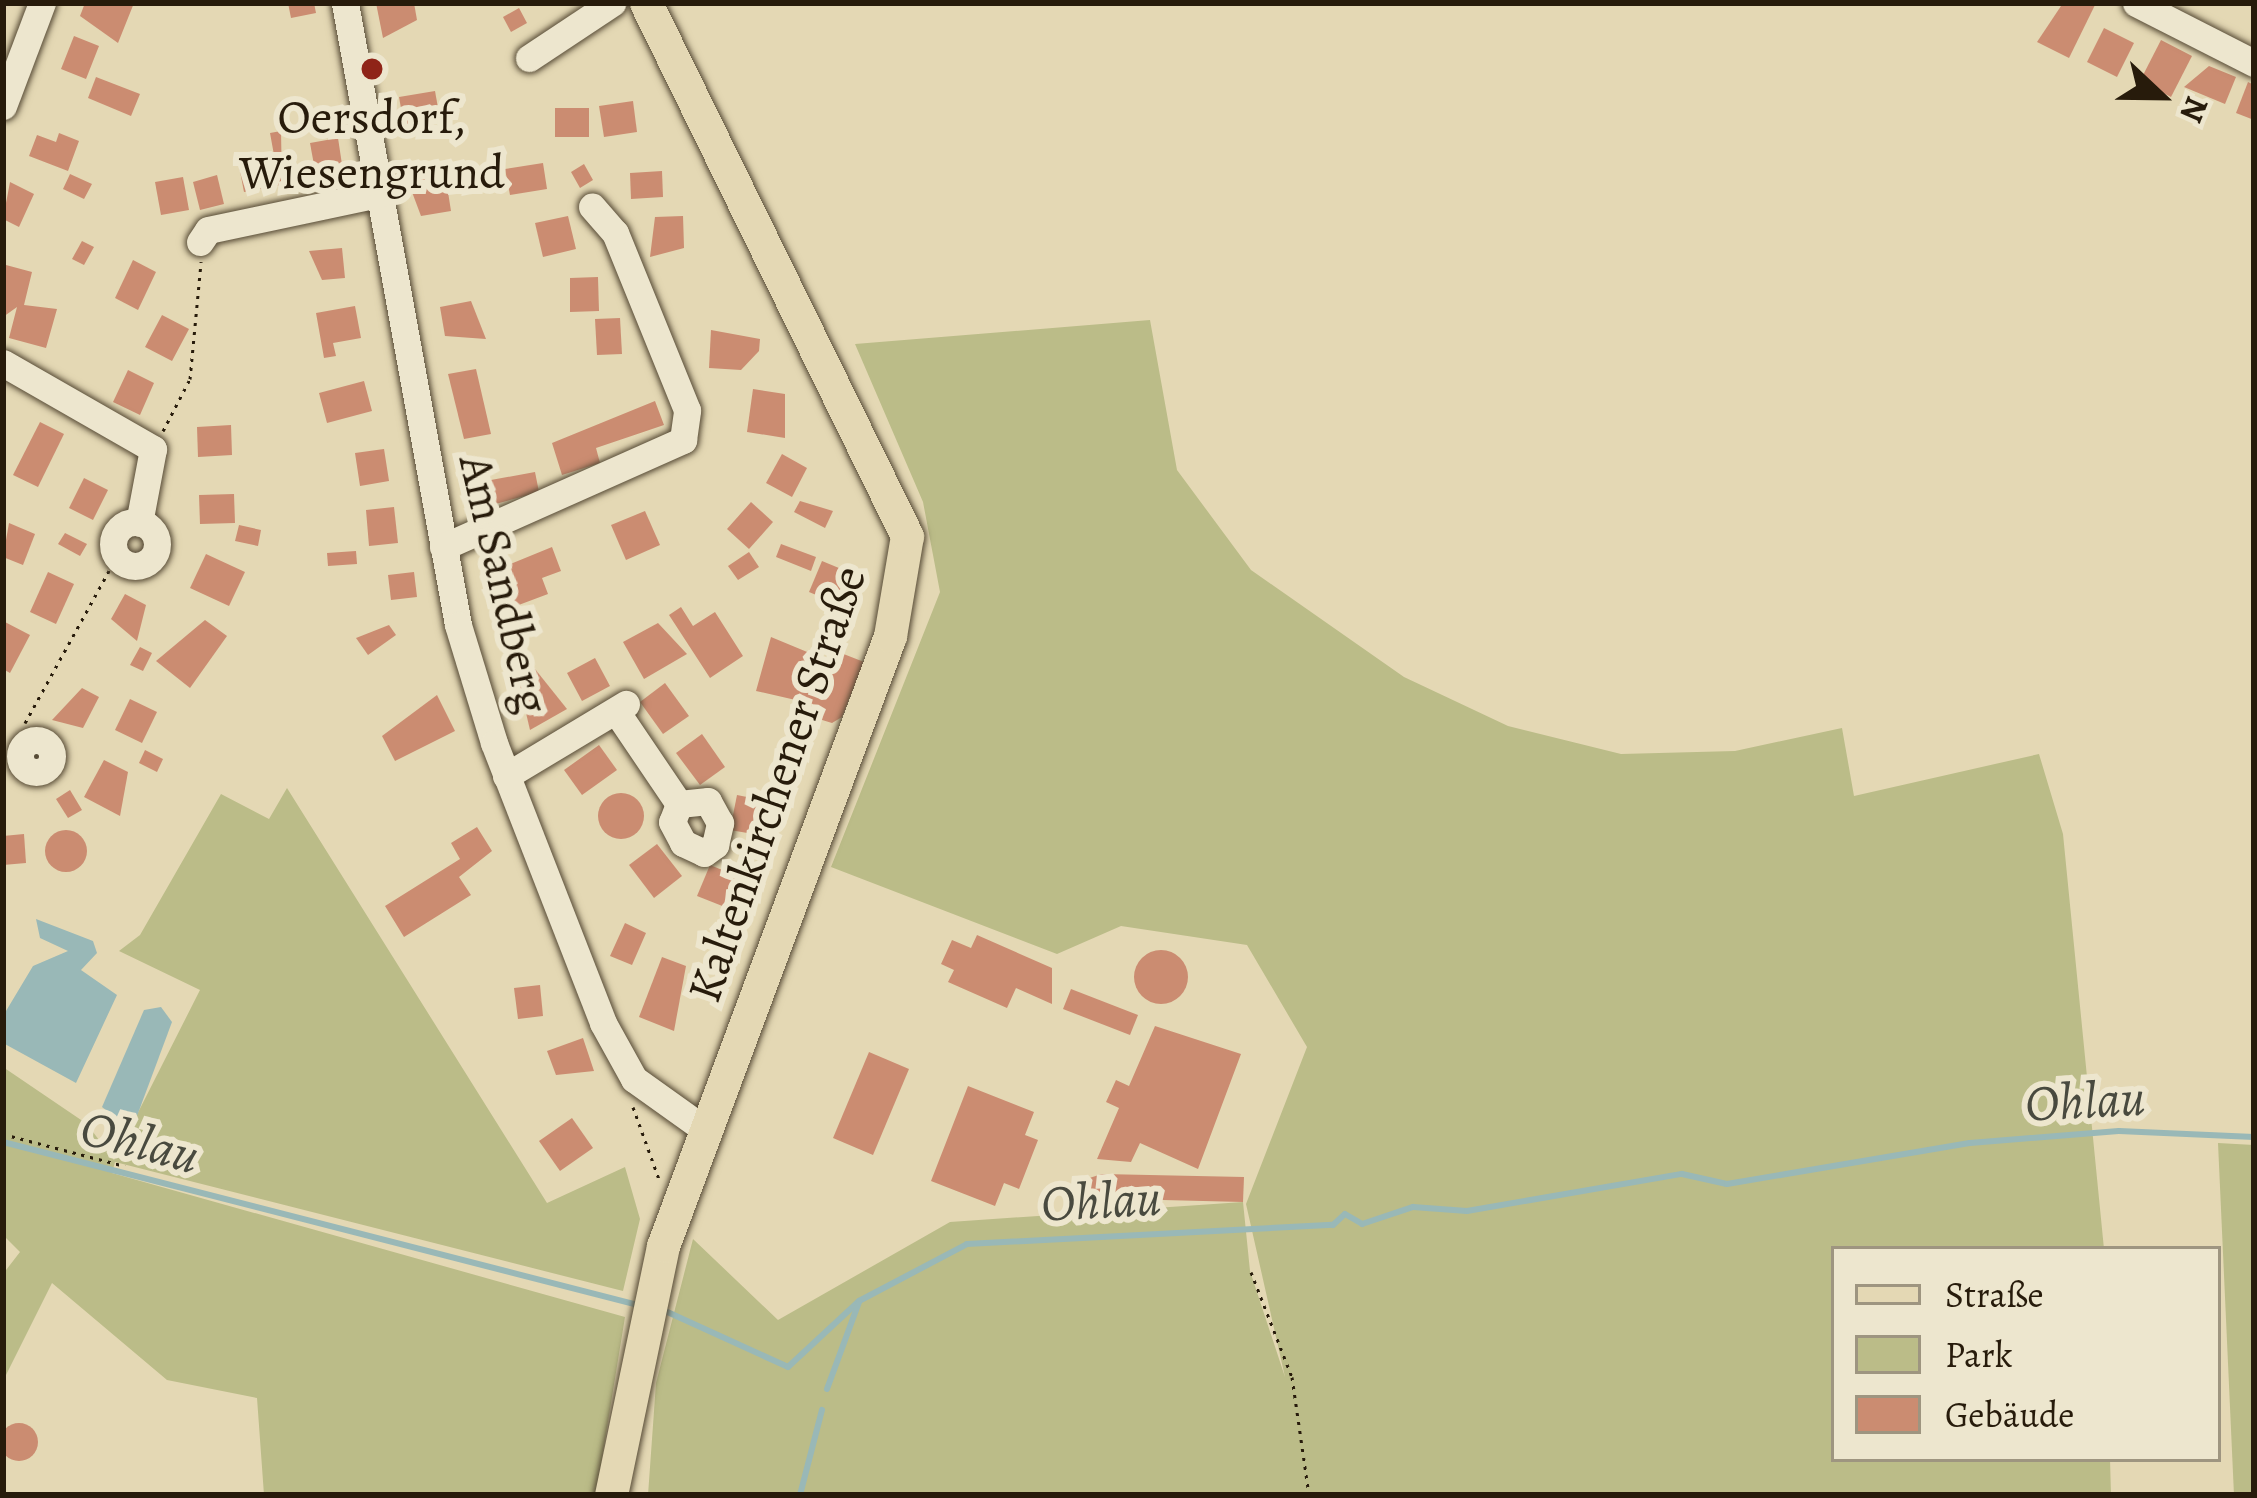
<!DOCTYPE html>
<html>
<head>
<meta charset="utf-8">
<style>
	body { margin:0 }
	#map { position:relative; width:2257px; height:1498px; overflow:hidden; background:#e4d8b4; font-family:Alegreya,serif }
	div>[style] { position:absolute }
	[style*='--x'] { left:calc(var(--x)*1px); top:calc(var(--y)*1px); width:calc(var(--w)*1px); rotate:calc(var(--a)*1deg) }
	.green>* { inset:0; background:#bbbc88 }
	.water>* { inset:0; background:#99b8b7 }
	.stream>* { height:6px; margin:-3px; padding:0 3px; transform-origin:3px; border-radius:3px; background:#99b8b7 }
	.building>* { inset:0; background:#cb8c71 }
	.round { border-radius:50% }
	.path>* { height:3px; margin-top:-1.5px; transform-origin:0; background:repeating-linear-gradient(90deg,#271b0b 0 3px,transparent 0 9px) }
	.roads { filter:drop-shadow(0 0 3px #564a35) drop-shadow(0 0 3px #564a35) }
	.minor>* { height:27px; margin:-13.5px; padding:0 13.5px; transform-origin:13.5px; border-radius:13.5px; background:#ede6ce }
	.minor>.ring { margin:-13.5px; padding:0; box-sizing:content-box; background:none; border:27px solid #ede6ce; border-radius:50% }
	.major>* { height:33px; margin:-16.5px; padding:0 16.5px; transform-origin:16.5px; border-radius:16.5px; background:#e4d8b4 }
	.dots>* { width:33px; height:33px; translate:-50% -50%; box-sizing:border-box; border:6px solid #ede6ce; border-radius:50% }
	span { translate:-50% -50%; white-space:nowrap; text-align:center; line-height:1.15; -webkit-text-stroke:12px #ede6ce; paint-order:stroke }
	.poi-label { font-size:48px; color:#271b0b }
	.street-label { font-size:48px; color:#271b0b }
	.water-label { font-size:51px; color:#494a3f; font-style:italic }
	.frame { position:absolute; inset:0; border:6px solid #271b0b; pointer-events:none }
	.legend { position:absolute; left:1831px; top:1246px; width:390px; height:216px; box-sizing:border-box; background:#ede6ce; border:3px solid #9e9580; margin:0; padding:15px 21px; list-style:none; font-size:36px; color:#271b0b }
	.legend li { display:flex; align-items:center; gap:24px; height:60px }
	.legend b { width:60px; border:3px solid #9e9580 }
	.north { position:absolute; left:2101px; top:36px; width:120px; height:120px; -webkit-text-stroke:9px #ede6ce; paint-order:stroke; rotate:112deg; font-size:33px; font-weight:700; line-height:48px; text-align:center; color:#271b0b }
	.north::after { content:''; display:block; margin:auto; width:42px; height:54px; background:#271b0b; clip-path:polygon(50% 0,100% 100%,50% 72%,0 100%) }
</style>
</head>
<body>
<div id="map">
	<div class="green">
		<i style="clip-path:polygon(1150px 320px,1177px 470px,1251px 570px,1404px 677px,1508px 726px,1621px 754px,1735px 751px,1842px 728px,1854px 796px,2039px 754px,2063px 834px,2104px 1249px,1834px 1249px,1834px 1459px,2110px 1459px,2111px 1495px,648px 1495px,656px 1383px,693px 1239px,778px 1320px,950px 1222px,1243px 1202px,1250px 1271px,1285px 1377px,1246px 1204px,1307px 1047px,1247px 945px,1121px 926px,1057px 954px,831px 867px,940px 592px,923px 502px,855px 344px)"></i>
		<i style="clip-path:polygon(287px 788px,547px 1203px,625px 1167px,640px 1219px,623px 1291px,115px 1162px,112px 1173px,625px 1317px,596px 1495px,264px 1495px,257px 1398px,167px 1380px,52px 1283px,3px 1381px,3px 1274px,20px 1252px,3px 1235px,3px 1067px,87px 1124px,114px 1160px,200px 990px,119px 951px,140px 935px,221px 794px,269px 819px)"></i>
		<i style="clip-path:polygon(2218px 1143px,2254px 1145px,2254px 1495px,2234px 1495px)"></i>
	</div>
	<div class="water">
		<i style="clip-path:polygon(36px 919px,93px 941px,97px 953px,81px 970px,117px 995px,76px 1083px,3px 1043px,3px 1016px,33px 966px,68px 951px,40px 938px)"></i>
		<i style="clip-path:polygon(161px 1007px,172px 1022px,137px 1116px,121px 1122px,102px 1107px,144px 1010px)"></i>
	</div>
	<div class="stream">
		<i style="--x:3;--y:1142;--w:656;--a:14.4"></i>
		<i style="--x:663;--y:1310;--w:137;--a:24.5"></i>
		<i style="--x:788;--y:1367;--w:97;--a:-42.9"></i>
		<i style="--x:859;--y:1301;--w:122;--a:-27.8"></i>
		<i style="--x:967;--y:1244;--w:366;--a:-3"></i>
		<i style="--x:1333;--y:1225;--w:16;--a:-43"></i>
		<i style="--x:1345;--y:1214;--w:20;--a:30"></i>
		<i style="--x:1362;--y:1224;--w:54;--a:-18.4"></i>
		<i style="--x:1413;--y:1207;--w:54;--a:4.2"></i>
		<i style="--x:1467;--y:1211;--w:218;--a:-9.8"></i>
		<i style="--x:1682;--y:1174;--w:46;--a:12.5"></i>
		<i style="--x:1727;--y:1184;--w:246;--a:-9.6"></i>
		<i style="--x:1970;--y:1143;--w:149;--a:-4.6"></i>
		<i style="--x:2119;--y:1131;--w:135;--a:2.5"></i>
		<i style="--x:827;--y:1389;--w:93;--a:-69.8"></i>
		<i style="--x:800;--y:1495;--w:88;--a:-75.5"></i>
	</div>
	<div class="building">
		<i style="clip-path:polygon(85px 3px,134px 3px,118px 43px,80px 16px)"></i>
		<i style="clip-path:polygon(288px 3px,314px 3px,316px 13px,291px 18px)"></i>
		<i style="clip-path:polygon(376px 3px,414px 3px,417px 20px,383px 38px)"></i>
		<i style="clip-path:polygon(2063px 3px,2095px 5px,2069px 58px,2037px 42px)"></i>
		<i style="clip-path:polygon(519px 8px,527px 23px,511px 32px,503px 17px)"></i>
		<i style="clip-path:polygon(2104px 28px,2134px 43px,2117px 77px,2087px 62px)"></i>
		<i style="clip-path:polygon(74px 36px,99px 46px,86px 79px,61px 69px)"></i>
		<i style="clip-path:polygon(2161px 40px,2192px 56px,2171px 97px,2140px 81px)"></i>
		<i style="clip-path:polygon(2209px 66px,2236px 77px,2225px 104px,2184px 87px)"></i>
		<i style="clip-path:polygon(96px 77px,140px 94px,131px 116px,88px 98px)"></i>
		<i style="clip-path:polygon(2248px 82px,2254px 85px,2254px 120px,2236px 113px)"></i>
		<i style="clip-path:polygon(435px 91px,440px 119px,404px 125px,399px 97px)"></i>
		<i style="clip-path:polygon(633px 101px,637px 132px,604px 137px,599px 106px)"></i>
		<i style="clip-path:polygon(555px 108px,589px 108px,589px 137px,555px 137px)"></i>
		<i style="clip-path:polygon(281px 131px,282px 185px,244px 192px,238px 161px,274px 155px,270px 133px)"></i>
		<i style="clip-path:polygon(59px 133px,79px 141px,68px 171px,29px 156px,37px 135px,56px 142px)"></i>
		<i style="clip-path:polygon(338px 138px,343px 171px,316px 176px,310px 143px)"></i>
		<i style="clip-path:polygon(543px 163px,547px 189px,510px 195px,505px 169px)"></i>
		<i style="clip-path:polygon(584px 164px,593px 180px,580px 188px,571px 172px)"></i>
		<i style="clip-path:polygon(662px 171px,663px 197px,631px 199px,630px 173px)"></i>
		<i style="clip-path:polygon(445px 173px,451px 211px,421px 216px,406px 176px)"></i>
		<i style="clip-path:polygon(70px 174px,92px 184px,84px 199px,63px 189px)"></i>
		<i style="clip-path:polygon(217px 175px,224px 204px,200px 210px,193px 182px)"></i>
		<i style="clip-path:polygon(183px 177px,189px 210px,161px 215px,155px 182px)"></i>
		<i style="clip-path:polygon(10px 182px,34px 194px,19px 227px,3px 219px)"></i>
		<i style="clip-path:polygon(568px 216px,576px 249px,543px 257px,535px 223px)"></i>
		<i style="clip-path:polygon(683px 216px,684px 248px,650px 257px,655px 217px)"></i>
		<i style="clip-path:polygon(82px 241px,94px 247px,84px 265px,72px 259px)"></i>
		<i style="clip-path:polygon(342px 248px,345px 278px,322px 280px,309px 251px)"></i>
		<i style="clip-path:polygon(133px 260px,156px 272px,138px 310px,115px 298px)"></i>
		<i style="clip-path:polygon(6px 265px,32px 272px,24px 305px,57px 309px,46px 348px,9px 338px,17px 307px,3px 317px)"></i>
		<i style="clip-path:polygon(598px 277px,599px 311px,570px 312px,570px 278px)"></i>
		<i style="clip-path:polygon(471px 301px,486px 339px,445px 336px,440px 307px)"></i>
		<i style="clip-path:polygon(355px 306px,361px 338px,333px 343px,336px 356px,324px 358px,316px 313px)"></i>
		<i style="clip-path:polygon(162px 315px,189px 329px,172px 361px,145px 347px)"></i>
		<i style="clip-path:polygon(620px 318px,622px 354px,597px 355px,595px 319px)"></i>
		<i style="clip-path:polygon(711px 330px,760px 339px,759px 351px,741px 370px,709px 368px)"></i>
		<i style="clip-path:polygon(476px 369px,491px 434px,464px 439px,448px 374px)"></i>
		<i style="clip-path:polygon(128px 370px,154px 383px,140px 415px,113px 402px)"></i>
		<i style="clip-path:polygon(364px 381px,372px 411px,327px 423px,319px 393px)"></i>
		<i style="clip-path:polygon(753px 389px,785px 394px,785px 438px,747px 432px)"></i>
		<i style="clip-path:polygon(655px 401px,664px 425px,596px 448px,600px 463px,562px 475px,552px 443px)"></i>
		<i style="clip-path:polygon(40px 422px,64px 434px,38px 487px,13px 475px)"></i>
		<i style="clip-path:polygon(231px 425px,232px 455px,198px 457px,197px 427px)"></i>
		<i style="clip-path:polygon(384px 449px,389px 481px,360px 486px,355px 453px)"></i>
		<i style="clip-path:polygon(782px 454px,807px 468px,792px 497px,766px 483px)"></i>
		<i style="clip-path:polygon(535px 472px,539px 492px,485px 507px,480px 482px)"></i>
		<i style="clip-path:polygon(84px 478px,108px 490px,93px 520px,69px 508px)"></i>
		<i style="clip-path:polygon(234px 494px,235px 523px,200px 524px,199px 495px)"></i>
		<i style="clip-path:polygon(800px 501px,833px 511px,825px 528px,794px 512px)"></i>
		<i style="clip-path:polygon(751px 502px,773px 522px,749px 549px,727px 529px)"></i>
		<i style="clip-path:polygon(394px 507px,398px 543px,369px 546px,366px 510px)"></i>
		<i style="clip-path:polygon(645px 511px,660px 545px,626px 560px,611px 525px)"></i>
		<i style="clip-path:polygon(9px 523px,35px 534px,23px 565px,3px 557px)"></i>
		<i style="clip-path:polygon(239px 525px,261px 530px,258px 546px,235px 541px)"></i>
		<i style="clip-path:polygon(65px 533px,87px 544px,80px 556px,58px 544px)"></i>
		<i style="clip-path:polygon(781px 544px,816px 557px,811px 571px,776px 557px)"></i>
		<i style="clip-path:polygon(552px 547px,561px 571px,542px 578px,548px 594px,508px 609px,493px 571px)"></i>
		<i style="clip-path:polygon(356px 551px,357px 564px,328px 566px,327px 553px)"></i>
		<i style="clip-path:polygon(749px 552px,759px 567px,738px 580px,728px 566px)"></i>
		<i style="clip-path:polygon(206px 554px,245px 572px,229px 606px,190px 588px)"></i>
		<i style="clip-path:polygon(822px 561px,851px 573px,838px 604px,809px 592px)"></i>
		<i style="clip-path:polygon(48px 572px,74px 584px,56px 624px,30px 612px)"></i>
		<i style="clip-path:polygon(414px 572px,417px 597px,391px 600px,388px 575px)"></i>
		<i style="clip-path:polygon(125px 594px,146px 605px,137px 641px,111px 619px)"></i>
		<i style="clip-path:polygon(681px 607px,693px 626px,715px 612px,743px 656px,710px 678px,669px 615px)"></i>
		<i style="clip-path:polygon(205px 620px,227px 636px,190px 688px,156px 661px)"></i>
		<i style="clip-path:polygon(3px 621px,30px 635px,10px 673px,3px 669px)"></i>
		<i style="clip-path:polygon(658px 623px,687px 654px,644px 679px,623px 642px)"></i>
		<i style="clip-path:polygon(389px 625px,396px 635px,368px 655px,356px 638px)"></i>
		<i style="clip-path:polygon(771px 637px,812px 654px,806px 669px,820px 675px,841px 653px,864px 662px,842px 717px,832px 723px,809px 716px,813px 704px,756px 691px)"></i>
		<i style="clip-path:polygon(140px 647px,152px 653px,143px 671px,130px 665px)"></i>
		<i style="clip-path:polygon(595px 658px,610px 686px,582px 701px,567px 673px)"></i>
		<i style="clip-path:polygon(535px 669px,567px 709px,530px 730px,518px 679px)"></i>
		<i style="clip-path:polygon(665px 683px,689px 716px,663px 734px,640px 702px)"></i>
		<i style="clip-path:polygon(82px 688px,99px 697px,83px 728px,52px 720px)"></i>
		<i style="clip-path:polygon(437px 695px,455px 731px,395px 761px,382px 736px)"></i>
		<i style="clip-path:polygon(130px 699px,157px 712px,142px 743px,115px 730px)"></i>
		<i style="clip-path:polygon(702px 734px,725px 767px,700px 785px,676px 753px)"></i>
		<i style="clip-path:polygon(599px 745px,617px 770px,582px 795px,564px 770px)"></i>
		<i style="clip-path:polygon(145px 750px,163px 759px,157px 772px,139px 763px)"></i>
		<i style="clip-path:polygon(104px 760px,128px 772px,120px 816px,84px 797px)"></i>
		<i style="clip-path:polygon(70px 790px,82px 810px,68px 818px,56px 799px)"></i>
		<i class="round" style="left:598px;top:793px;width:46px;height:46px"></i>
		<i style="clip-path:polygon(737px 795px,766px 801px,759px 835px,730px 830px)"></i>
		<i style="clip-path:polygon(477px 827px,492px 851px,459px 877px,471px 895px,404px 937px,385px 906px,460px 859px,451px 843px)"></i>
		<i class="round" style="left:45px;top:830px;width:42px;height:42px"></i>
		<i style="clip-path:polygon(24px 834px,26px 863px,3px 865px,3px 836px)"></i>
		<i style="clip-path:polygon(657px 844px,682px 876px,654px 898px,629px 865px)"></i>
		<i style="clip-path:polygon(710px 865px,747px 880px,735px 911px,697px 896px)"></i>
		<i style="clip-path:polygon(625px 923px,646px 933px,632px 965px,610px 956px)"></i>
		<i style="clip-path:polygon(977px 935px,1052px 968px,1052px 1004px,1016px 988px,1007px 1008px,948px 982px,954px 970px,941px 964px,952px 940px,971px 948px)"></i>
		<i class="round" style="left:1134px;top:950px;width:54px;height:54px"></i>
		<i style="clip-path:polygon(662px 957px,686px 966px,674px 1031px,639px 1017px)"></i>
		<i style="clip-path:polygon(540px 985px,543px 1016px,518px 1019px,514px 988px)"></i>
		<i style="clip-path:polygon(1071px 989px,1138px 1015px,1130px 1035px,1063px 1009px)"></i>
		<i style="clip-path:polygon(1155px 1026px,1241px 1054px,1198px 1169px,1140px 1143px,1131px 1162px,1097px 1159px,1119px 1108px,1106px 1102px,1116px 1080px,1129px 1086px)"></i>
		<i style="clip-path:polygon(583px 1038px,594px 1071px,556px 1075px,547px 1051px)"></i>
		<i style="clip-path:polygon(869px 1052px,909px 1069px,873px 1155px,833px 1138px)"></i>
		<i style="clip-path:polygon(968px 1086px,1034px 1112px,1025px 1135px,1038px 1140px,1019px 1189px,1004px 1183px,995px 1206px,931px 1181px)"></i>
		<i style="clip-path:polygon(572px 1118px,593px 1148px,560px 1171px,539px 1141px)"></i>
		<i style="clip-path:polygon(1102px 1174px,1244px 1177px,1243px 1202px,1083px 1198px,1083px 1180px)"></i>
		<i class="round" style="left:0;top:1423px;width:38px;height:38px"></i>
	</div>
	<div class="path">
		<i style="--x:163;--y:431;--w:59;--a:-62.6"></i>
		<i style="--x:190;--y:379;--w:118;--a:-84.6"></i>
		<i style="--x:31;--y:740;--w:18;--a:-109"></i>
		<i style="--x:25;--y:723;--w:191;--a:-61.1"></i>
		<i style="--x:633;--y:1107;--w:80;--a:70.2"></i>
		<i style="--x:3;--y:1134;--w:126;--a:14.7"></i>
		<i style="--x:1251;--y:1272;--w:113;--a:68.7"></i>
		<i style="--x:1292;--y:1377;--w:119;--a:81.8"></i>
	</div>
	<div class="roads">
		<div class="minor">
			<i style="--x:345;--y:3;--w:632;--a:79.7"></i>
			<i style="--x:458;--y:625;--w:123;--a:73"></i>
			<i style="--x:494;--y:743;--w:300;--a:68.7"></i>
			<i style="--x:603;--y:1023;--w:64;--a:61"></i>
			<i style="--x:634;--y:1079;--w:86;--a:35.5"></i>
			<i style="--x:2136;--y:3;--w:132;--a:27"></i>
			<i style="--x:529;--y:58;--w:100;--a:-33.5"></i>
			<i style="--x:3;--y:106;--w:110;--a:-69.3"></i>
			<i style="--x:200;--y:242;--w:14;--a:-56"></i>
			<i style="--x:208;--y:230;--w:175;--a:-11.9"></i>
			<i style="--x:3;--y:363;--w:173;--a:29.8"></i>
			<i style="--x:153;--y:449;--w:75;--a:100.7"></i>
			<i class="ring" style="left:113px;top:522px;width:17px;height:17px"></i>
			<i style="--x:443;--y:547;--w:263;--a:-24"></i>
			<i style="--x:683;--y:440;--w:30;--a:-82"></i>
			<i style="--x:687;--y:410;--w:191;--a:-112.1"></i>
			<i style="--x:615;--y:233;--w:35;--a:-131"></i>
			<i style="--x:616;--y:711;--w:112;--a:55.9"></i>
			<i style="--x:679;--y:804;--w:19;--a:111"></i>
			<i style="--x:672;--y:822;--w:24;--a:62"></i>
			<i style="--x:683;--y:843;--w:23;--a:25"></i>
			<i style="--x:704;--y:853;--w:14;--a:-36"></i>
			<i style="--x:715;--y:845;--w:23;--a:-77"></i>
			<i style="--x:720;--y:823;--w:25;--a:-119"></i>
			<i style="--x:708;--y:801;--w:29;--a:174"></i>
			<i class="ring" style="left:20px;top:740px;width:5px;height:5px"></i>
			<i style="--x:506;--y:776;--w:140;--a:-31"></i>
		</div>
		<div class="major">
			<i style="--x:611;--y:1495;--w:254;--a:-78.2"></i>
			<i style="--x:663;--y:1246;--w:651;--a:-69.59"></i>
			<i style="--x:890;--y:636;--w:101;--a:-80.4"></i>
			<i style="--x:907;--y:536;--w:593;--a:-116.09"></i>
		</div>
	</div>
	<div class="dots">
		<i style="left:372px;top:69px;background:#8f2418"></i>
	</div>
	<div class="poi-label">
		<span style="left:372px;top:145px">Oersdorf,<br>Wiesengrund</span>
	</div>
	<div class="street-label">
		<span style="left:504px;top:584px;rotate:77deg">Am Sandberg</span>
		<span style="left:777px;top:784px;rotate:-71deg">Kaltenkirchener Straße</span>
	</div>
	<div class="water-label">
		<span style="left:2085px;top:1101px;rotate:-3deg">Ohlau</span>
		<span style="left:140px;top:1142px;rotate:15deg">Ohlau</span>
		<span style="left:1101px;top:1201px;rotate:-3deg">Ohlau</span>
	</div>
	<div class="frame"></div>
	<ul class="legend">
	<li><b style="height:15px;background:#e4d8b4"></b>Straße</li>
	<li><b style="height:33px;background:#bbbc88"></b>Park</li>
	<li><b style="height:33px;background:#cb8c71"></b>Gebäude</li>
	</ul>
	<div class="north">N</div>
</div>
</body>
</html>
